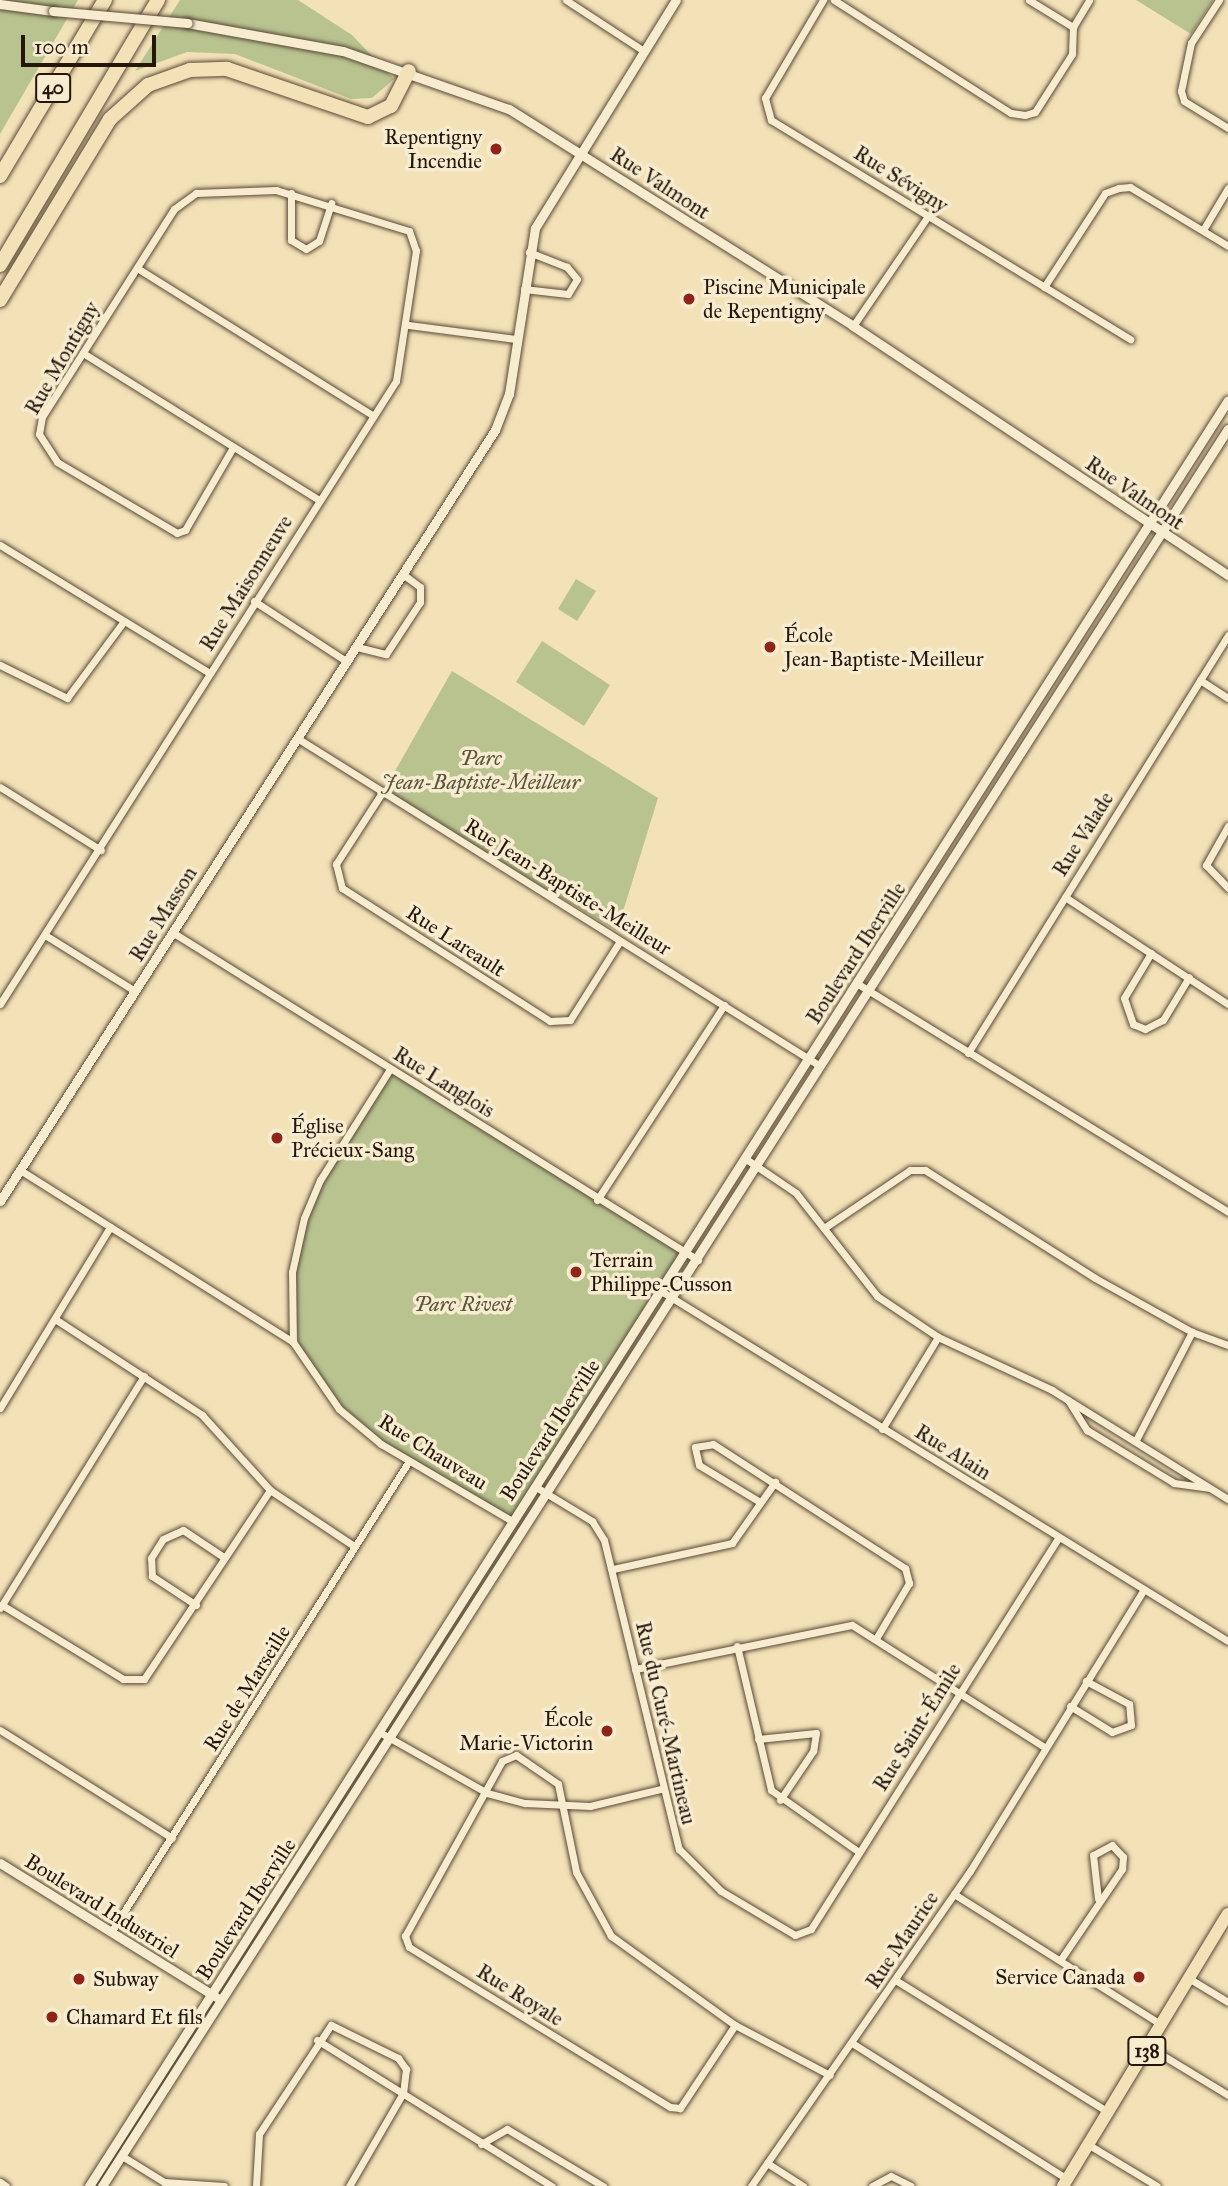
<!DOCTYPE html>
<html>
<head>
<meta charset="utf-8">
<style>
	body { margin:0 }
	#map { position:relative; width:1228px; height:2186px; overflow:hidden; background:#f3e1b7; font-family:"IM FELL Great Primer",serif }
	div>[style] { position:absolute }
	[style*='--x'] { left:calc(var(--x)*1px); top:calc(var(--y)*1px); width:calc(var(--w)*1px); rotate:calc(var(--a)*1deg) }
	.green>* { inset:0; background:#b8c390 }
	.roads { filter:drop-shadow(0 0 2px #584936) drop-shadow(0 0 2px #584936) }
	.minor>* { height:7px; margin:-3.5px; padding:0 3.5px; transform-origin:3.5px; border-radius:3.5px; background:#f7ecd0 }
	.tertiary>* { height:9px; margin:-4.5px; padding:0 4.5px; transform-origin:4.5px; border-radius:4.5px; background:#f7ecd0 }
	.primary>* { height:12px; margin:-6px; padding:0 6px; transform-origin:6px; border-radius:6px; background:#f3e1b7 }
	.motorway>* { height:14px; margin:-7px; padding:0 7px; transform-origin:7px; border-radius:7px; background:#f3e1b7 }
	.bridges { filter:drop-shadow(0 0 2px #584936) drop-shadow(0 0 2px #584936) }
	.tertiary-bridge>* { height:9px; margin:-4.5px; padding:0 4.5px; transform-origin:4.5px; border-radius:4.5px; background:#f7ecd0 }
	.dots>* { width:19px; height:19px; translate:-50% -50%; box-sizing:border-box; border:4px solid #f7ecd0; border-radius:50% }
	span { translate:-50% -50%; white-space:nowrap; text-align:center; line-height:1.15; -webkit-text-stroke:7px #f7ecd0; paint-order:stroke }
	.shield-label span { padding:2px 5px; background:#f7ecd0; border:2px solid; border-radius:5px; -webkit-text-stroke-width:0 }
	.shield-label { font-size:19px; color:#24160b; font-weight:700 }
	.poi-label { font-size:21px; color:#24160b }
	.right { translate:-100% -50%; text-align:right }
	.left { translate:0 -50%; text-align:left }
	.street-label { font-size:21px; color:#24160b }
	.park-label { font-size:21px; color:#58533a; font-style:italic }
	.scale { position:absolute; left:21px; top:35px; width:135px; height:32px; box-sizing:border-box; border:4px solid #24160b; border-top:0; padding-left:9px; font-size:21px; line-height:24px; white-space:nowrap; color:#24160b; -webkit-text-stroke:5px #f7ecd0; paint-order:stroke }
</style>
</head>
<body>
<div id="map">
	<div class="green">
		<i style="clip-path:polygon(0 0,78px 0,0 134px)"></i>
		<i style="clip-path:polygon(180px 0,298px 0,352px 35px,394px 79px,372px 98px,351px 99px,235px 54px,187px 52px,135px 71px)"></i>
		<i style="clip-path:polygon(1136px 0,1213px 0,1191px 34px)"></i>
		<i style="clip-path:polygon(576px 579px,596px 591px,577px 621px,558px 609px)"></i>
		<i style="clip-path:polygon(542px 641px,610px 685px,584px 726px,516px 682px)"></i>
		<i style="clip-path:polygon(452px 671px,658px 798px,617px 931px,383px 792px)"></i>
		<i style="clip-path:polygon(390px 1069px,686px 1254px,512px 1521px,381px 1444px,339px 1409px,300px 1355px,291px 1275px,304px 1220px,319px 1181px)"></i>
	</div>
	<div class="roads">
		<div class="minor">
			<i style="--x:566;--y:0;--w:93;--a:33.2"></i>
			<i style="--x:823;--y:0;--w:114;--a:120.6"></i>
			<i style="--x:765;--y:98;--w:23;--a:75"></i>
			<i style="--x:771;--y:120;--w:421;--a:31.4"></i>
			<i style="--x:834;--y:0;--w:210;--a:32.6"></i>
			<i style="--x:1011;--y:113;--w:14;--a:8"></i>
			<i style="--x:1025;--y:115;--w:10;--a:-17"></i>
			<i style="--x:1035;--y:112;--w:69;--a:-57.5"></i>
			<i style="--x:1072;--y:54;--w:27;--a:-88"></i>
			<i style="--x:1073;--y:27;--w:31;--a:-59"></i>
			<i style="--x:1029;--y:0;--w:52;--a:31.5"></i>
			<i style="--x:1219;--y:0;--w:51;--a:123.1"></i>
			<i style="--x:1191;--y:43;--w:49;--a:101.8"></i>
			<i style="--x:1181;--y:91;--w:10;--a:73"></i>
			<i style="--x:1184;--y:101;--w:52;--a:31.5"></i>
			<i style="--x:291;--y:193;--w:47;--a:90"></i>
			<i style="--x:291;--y:240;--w:17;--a:31"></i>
			<i style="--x:306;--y:249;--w:15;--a:-32"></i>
			<i style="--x:319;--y:241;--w:40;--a:-72"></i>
			<i style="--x:1203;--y:230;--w:49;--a:-59.2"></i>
			<i style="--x:137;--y:268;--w:279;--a:32"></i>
			<i style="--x:1044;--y:287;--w:112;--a:-57"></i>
			<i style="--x:1105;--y:193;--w:15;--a:-20"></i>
			<i style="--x:1119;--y:188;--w:11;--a:-5"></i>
			<i style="--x:1130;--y:187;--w:114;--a:31"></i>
			<i style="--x:524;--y:289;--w:44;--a:6.5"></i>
			<i style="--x:568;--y:294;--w:17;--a:-59"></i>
			<i style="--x:577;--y:279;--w:16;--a:-130"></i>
			<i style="--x:567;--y:267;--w:41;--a:-158.5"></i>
			<i style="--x:408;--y:325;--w:109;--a:7.4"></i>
			<i style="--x:853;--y:326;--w:133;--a:-55.7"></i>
			<i style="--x:83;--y:353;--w:278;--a:31.9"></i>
			<i style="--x:0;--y:545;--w:246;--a:31.4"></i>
			<i style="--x:254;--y:601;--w:110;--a:33.1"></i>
			<i style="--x:357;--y:647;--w:30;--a:14"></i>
			<i style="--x:386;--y:654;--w:62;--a:-56.8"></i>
			<i style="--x:420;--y:602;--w:15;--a:-90"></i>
			<i style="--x:420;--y:587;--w:21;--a:-143"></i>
			<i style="--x:0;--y:665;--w:75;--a:26.2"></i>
			<i style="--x:67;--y:698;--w:96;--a:-53.5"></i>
			<i style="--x:1200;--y:680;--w:33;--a:33"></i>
			<i style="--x:297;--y:738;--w:617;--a:32.09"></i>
			<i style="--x:0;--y:787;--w:119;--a:32"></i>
			<i style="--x:383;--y:791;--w:87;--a:122.8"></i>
			<i style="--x:336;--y:864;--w:25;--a:76"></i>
			<i style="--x:342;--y:888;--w:247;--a:32.6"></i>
			<i style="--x:550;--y:1021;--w:20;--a:-3"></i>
			<i style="--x:570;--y:1020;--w:93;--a:-57.7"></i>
			<i style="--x:1228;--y:826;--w:45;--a:119.4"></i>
			<i style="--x:1206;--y:865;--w:32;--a:46"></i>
			<i style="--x:1065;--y:897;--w:195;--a:33.3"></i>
			<i style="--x:172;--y:932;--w:620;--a:31.95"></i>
			<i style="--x:45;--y:935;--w:106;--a:31.9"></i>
			<i style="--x:1151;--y:953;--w:52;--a:121"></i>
			<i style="--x:1124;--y:998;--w:28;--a:71"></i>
			<i style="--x:1133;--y:1024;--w:13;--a:23"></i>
			<i style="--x:1145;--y:1029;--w:20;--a:-27"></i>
			<i style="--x:1163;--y:1020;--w:50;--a:-58.8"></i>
			<i style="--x:858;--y:984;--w:435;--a:31.6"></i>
			<i style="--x:0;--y:1004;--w:738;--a:-57.56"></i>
			<i style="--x:396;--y:381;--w:132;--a:-81.3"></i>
			<i style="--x:416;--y:251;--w:21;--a:-109"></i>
			<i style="--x:409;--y:231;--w:139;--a:-162.9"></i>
			<i style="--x:276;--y:190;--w:80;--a:177.9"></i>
			<i style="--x:196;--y:193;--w:27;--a:144"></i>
			<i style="--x:174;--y:209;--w:246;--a:122.4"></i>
			<i style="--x:42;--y:417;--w:17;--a:100"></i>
			<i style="--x:39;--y:434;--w:33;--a:57"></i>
			<i style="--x:57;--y:462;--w:139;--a:30.6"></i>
			<i style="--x:177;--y:533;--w:9;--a:-21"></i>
			<i style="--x:185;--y:530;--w:94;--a:-59.9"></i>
			<i style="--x:968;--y:1053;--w:492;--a:-58.1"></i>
			<i style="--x:390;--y:1069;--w:131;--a:122.2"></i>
			<i style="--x:320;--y:1180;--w:41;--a:112.8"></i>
			<i style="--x:304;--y:1218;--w:55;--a:102.5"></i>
			<i style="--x:292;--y:1272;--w:70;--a:89.2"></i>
			<i style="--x:293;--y:1342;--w:81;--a:55.5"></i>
			<i style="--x:339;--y:1409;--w:55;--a:39.8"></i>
			<i style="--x:381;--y:1444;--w:152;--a:30.4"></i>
			<i style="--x:746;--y:1159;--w:60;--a:34.2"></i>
			<i style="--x:796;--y:1193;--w:131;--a:51.8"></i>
			<i style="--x:877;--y:1296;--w:73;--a:33.9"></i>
			<i style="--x:938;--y:1337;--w:126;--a:24.9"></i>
			<i style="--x:1052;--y:1390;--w:207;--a:31.8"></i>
			<i style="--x:20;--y:1170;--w:323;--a:32.2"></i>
			<i style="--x:597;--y:1200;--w:233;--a:-56.9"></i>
			<i style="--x:824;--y:1228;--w:104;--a:-34"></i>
			<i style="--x:910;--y:1170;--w:15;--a:0"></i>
			<i style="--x:925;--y:1170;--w:201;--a:32.4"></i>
			<i style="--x:1095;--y:1278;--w:111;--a:29.1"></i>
			<i style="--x:1192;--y:1332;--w:38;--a:20"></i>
			<i style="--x:661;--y:1291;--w:666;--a:31.69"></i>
			<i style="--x:55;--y:1319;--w:176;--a:33.1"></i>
			<i style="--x:202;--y:1415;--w:101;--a:47.8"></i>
			<i style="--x:270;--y:1490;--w:101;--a:33.7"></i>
			<i style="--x:1068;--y:1400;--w:36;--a:58"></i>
			<i style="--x:1087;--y:1430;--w:102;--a:31.3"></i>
			<i style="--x:1174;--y:1483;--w:35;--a:8"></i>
			<i style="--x:0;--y:1408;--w:212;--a:-58.7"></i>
			<i style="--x:882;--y:1429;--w:108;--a:-58.7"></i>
			<i style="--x:1136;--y:1440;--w:122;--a:-62.6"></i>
			<i style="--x:536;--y:1487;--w:66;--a:31.3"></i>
			<i style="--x:592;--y:1521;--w:22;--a:58"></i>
			<i style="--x:604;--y:1540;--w:318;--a:76.4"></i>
			<i style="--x:679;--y:1849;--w:59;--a:45"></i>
			<i style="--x:721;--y:1891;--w:86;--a:30.7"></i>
			<i style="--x:795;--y:1935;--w:17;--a:-21"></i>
			<i style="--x:811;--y:1929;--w:462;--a:-57.7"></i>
			<i style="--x:760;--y:1502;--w:71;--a:-148.8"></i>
			<i style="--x:699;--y:1465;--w:18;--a:-103"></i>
			<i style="--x:695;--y:1447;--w:18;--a:-9"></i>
			<i style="--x:713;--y:1444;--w:229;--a:32.9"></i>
			<i style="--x:905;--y:1568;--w:16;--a:75"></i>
			<i style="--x:909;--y:1583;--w:63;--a:120.7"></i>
			<i style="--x:613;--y:1569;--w:122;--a:-12.3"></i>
			<i style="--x:732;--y:1543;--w:75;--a:-54.8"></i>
			<i style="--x:2;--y:1605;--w:142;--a:31.4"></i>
			<i style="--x:123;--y:1679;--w:21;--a:0"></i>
			<i style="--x:144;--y:1679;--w:227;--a:-56.3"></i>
			<i style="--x:196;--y:1605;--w:53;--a:-146.6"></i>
			<i style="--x:152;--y:1576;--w:18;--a:-93"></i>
			<i style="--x:151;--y:1558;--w:22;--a:-58"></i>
			<i style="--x:163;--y:1539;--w:22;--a:-24"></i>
			<i style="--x:183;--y:1530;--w:50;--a:33.7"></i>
			<i style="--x:0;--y:1608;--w:273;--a:-58.2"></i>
			<i style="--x:737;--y:1646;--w:148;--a:76.7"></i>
			<i style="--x:771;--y:1790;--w:108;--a:35.2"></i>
			<i style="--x:635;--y:1669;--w:221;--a:-11.5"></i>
			<i style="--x:852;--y:1625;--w:227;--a:32.4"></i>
			<i style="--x:1070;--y:1706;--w:49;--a:31.8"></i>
			<i style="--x:1112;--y:1732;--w:20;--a:-20"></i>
			<i style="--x:1131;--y:1725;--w:21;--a:-95"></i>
			<i style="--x:1129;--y:1704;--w:49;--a:-151.9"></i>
			<i style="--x:0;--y:1730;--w:203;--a:32.1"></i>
			<i style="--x:381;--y:1733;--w:122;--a:29.5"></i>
			<i style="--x:487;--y:1793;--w:39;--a:15"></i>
			<i style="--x:525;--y:1803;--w:65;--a:2.6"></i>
			<i style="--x:590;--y:1806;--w:73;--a:-13.5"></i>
			<i style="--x:758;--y:1739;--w:58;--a:-5.9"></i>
			<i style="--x:816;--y:1733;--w:18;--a:99"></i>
			<i style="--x:813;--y:1751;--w:59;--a:124"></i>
			<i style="--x:954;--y:1894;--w:246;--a:32.2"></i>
			<i style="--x:111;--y:1932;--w:557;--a:-57.68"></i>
			<i style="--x:1061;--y:1959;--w:109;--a:-55.9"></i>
			<i style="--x:1122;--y:1869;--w:12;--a:-85"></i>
			<i style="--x:1123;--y:1857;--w:16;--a:-133"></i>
			<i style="--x:1112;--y:1845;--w:21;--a:152"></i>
			<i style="--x:1093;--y:1855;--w:44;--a:83.5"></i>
			<i style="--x:1190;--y:1979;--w:44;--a:31.2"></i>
			<i style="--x:897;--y:1981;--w:248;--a:31.8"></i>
			<i style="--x:735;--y:2025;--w:100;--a:123.5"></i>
			<i style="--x:680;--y:2108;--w:10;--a:-174"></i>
			<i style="--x:670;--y:2107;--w:306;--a:-148.5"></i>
			<i style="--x:409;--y:1947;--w:12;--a:-110"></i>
			<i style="--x:405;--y:1936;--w:200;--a:-61"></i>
			<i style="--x:502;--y:1761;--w:15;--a:-23"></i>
			<i style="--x:516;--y:1755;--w:51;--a:34.6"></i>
			<i style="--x:558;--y:1784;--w:90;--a:78.4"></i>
			<i style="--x:576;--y:1872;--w:73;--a:61.3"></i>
			<i style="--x:611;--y:1936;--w:153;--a:35.7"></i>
			<i style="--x:735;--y:2025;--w:107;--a:27.8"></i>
			<i style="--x:317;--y:2040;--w:277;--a:31.9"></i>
			<i style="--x:852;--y:2043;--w:254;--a:32.3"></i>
			<i style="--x:1149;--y:2047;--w:92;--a:31.3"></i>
			<i style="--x:481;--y:2144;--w:30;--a:-30"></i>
			<i style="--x:507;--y:2129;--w:112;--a:30.7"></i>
			<i style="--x:1089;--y:2145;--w:79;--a:31.1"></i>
			<i style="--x:122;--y:2156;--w:49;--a:31.8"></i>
			<i style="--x:164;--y:2182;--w:60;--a:3.8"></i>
			<i style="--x:767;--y:2163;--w:43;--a:32.6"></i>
			<i style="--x:0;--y:2182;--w:7;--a:34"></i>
			<i style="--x:256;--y:2186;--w:52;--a:-86.7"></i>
			<i style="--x:259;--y:2134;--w:131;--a:-56.6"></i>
			<i style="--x:331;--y:2025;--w:75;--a:26.2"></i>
			<i style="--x:398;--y:2058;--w:14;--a:54"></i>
			<i style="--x:406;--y:2069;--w:24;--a:97"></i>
			<i style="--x:403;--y:2093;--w:108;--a:120.1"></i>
			<i style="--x:751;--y:2186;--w:384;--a:-55.2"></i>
			<i style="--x:970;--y:1871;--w:331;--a:-58.3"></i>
			<i style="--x:872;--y:2186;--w:21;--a:-28"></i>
			<i style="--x:891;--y:2176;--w:22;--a:27"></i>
		</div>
		<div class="tertiary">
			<i style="--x:0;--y:4;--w:53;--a:7.5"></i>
			<i style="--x:187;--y:23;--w:158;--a:10.2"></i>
			<i style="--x:343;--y:51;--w:176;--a:19.3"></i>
			<i style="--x:509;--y:109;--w:407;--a:32.2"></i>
			<i style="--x:853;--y:326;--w:450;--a:33.6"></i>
			<i style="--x:0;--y:1201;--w:916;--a:-57.3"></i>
			<i style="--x:495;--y:430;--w:39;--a:-69"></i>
			<i style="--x:509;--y:394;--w:168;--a:-81.1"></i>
			<i style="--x:535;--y:228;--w:268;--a:-58.3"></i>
			<i style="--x:0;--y:1863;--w:254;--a:31.8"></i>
			<i style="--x:89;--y:2186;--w:2118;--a:-57.47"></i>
			<i style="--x:102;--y:2186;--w:2087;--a:-57.35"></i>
		</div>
		<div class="primary">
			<i style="--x:1063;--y:2186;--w:318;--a:-58.8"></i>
		</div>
		<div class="motorway">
			<i style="--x:0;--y:176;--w:205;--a:-59.2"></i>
			<i style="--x:0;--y:265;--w:309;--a:-59.2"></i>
			<i style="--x:0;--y:300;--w:212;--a:-58.7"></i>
			<i style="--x:110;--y:119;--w:51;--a:-41.8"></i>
			<i style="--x:148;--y:85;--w:45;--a:-19.7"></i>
			<i style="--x:190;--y:70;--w:37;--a:-2"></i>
			<i style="--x:227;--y:69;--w:149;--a:18.8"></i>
			<i style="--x:368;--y:117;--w:25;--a:-26"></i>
			<i style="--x:391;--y:106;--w:39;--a:-63"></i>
		</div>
	</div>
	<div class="bridges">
		<div class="tertiary-bridge">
			<i style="--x:53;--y:11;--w:135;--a:5.1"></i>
		</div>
	</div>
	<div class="dots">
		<i style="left:496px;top:149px;background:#8f2418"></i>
		<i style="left:689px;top:299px;background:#8f2418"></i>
		<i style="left:770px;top:647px;background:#8f2418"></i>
		<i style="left:277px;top:1138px;background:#8f2418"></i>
		<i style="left:576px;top:1272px;background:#8f2418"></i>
		<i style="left:607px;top:1731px;background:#8f2418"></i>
		<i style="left:1139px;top:1977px;background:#8f2418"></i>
		<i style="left:79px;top:1979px;background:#8f2418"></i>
		<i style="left:52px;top:2017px;background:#8f2418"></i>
	</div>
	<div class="shield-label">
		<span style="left:53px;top:88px">40</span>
		<span style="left:1147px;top:2051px">138</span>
	</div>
	<div class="poi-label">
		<span class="right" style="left:482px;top:149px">Repentigny<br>Incendie</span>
		<span class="left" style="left:703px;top:299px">Piscine Municipale<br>de Repentigny</span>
		<span class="left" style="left:784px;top:647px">École<br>Jean-Baptiste-Meilleur</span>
		<span class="left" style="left:291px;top:1138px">Église<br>Précieux-Sang</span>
		<span class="left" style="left:590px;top:1272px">Terrain<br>Philippe-Cusson</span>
		<span class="right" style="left:593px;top:1731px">École<br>Marie-Victorin</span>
		<span class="right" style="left:1125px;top:1977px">Service Canada</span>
		<span class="left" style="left:93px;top:1979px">Subway</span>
		<span class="left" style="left:66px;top:2017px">Chamard Et fils</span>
	</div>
	<div class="street-label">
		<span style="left:901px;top:179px;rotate:32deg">Rue Sévigny</span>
		<span style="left:660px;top:183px;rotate:33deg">Rue Valmont</span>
		<span style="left:62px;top:358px;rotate:-60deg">Rue Montigny</span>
		<span style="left:1135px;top:493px;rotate:34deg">Rue Valmont</span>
		<span style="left:246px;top:583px;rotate:-58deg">Rue Maisonneuve</span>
		<span style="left:1083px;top:834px;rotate:-58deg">Rue Valade</span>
		<span style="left:568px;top:887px;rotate:32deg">Rue Jean-Baptiste-Meilleur</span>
		<span style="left:163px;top:914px;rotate:-58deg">Rue Masson</span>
		<span style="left:456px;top:941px;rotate:33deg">Rue Lareault</span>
		<span style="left:856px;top:953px;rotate:-57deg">Boulevard Iberville</span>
		<span style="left:444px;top:1082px;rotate:32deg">Rue Langlois</span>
		<span style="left:550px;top:1430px;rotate:-57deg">Boulevard Iberville</span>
		<span style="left:433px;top:1452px;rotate:32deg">Rue Chauveau</span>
		<span style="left:953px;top:1452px;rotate:32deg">Rue Alain</span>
		<span style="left:247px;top:1688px;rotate:-58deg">Rue de Marseille</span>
		<span style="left:666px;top:1723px;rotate:77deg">Rue du Curé-Martineau</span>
		<span style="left:917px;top:1727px;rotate:-58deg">Rue Saint-Émile</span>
		<span style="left:102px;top:1906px;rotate:32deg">Boulevard Industriel</span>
		<span style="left:246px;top:1909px;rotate:-57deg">Boulevard Iberville</span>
		<span style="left:902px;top:1940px;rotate:-56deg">Rue Maurice</span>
		<span style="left:520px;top:1995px;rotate:32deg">Rue Royale</span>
	</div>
	<div class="park-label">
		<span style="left:481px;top:770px">Parc<br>Jean-Baptiste-Meilleur</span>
		<span style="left:463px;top:1304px">Parc Rivest</span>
	</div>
	<div class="scale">100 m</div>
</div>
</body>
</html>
